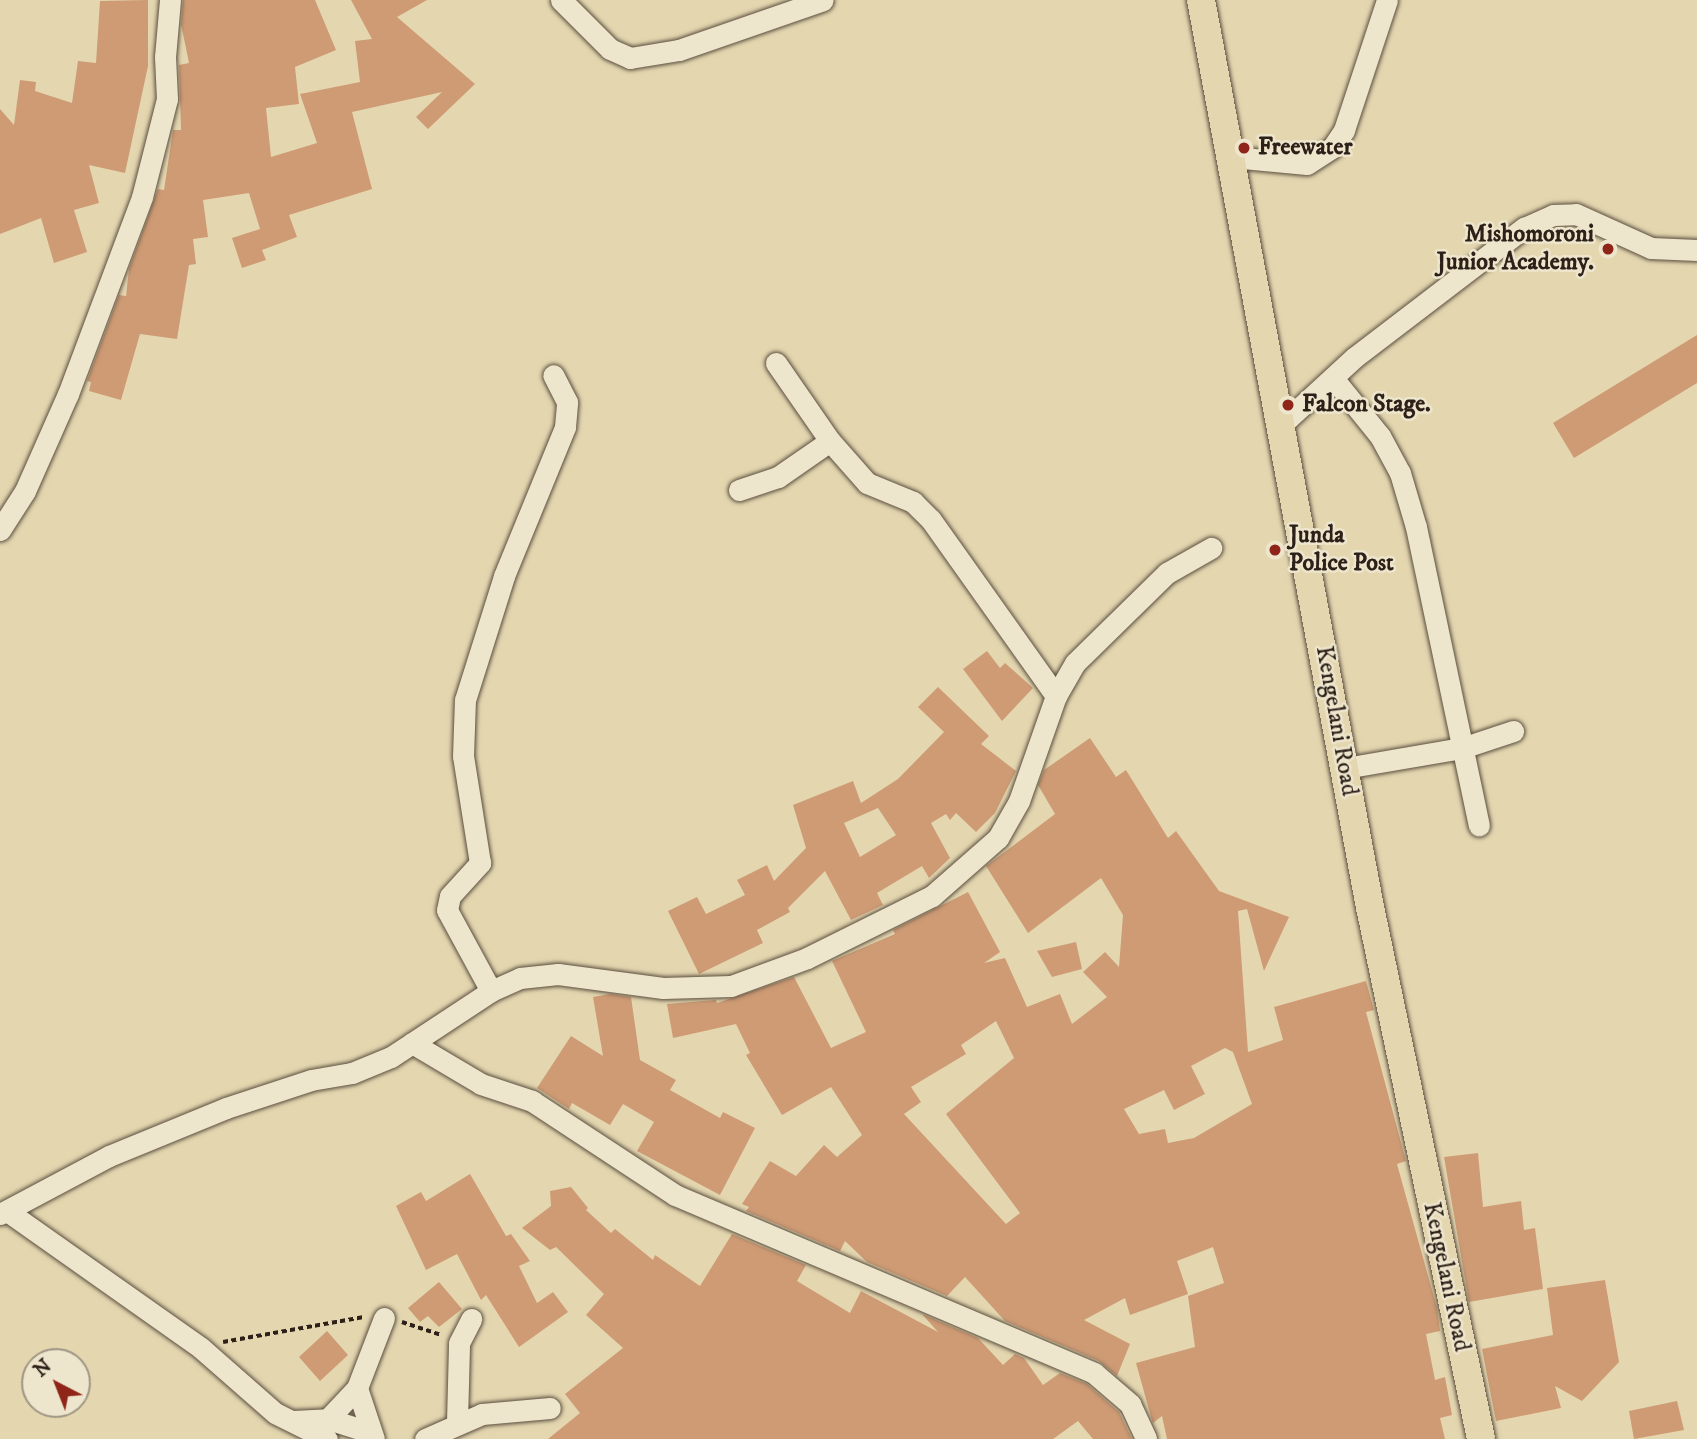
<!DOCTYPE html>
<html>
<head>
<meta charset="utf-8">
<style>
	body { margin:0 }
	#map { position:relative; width:1697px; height:1439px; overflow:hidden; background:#e4d7b0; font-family:"IM FELL DW Pica",serif }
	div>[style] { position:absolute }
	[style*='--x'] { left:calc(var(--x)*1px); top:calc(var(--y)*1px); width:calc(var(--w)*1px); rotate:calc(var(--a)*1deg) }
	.building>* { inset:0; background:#ce9b75 }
	.path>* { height:3.5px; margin-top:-1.75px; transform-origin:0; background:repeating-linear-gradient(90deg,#2d2019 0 5px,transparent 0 8.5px) }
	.roads { filter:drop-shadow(0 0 2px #5b4e3f) drop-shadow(0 0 2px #5b4e3f) }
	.minor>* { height:21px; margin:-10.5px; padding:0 10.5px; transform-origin:10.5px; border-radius:10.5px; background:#ede5cc }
	.major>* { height:28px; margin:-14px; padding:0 14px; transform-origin:14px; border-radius:14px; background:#e4d7b0 }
	.dots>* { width:19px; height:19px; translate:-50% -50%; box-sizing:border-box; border:4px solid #ede5cc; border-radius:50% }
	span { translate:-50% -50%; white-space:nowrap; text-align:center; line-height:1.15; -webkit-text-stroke:5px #ede5cc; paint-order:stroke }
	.poi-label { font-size:24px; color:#2d2019; font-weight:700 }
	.left { translate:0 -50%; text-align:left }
	.right { translate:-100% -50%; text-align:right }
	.street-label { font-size:24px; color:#2d2019 }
	.north { position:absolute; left:21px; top:1348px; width:70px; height:70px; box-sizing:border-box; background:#ede5cc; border:2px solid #a09684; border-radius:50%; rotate:318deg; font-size:19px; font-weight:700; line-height:28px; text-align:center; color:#2d2019 }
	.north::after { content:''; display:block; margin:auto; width:24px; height:32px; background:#8f2418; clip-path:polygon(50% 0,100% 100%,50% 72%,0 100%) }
</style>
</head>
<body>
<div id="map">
	<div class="building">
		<i style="clip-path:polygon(148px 0,148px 66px,125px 173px,89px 165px,99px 203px,74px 210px,87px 252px,54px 263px,41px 218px,0 234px,0 109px,14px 125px,20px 80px,36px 82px,35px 91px,72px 103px,78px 61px,96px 63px,100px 1px)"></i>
		<i style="clip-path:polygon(183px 0,315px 0,336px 50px,295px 67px,299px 104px,266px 108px,271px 157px,317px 143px,300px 94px,360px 82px,355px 41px,372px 39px,351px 0,427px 0,397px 17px,475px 84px,428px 129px,416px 117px,442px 92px,352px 112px,372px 189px,289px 215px,297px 237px,262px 250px,266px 260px,242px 268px,232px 238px,260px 229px,249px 193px,203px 200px,208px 237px,193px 239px,196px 264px,189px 265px,177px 339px,140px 334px,121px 400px,89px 391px,91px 382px,87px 381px,119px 295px,126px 296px,129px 269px,158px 189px,164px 190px,173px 130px,181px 130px,179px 65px,189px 63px,181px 24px)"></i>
		<i style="clip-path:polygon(1697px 335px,1697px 383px,1574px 458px,1553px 423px)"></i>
		<i style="clip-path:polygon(987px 651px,1000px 668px,1005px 663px,1033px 688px,1002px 721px,963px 669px)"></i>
		<i style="clip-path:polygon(evenodd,938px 687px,989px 736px,981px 744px,1016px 771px,995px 813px,976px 832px,956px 813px,950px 820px,946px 814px,931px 823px,950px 858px,929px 878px,922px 866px,877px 893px,883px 905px,851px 920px,825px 871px,788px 908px,790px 912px,757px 930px,763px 943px,699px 974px,668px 911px,697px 897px,706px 914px,745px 895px,737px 880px,767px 865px,774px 881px,806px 848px,793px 805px,853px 781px,861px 803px,898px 779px,944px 732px,918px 707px,938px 687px,878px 808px,896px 835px,860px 857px,844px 823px,878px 808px)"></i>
		<i style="clip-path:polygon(evenodd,1090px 738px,1116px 777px,1126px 770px,1168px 838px,1176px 831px,1219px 891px,1289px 917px,1264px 971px,1247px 909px,1238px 911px,1248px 1052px,1283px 1040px,1274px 1007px,1366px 981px,1374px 1010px,1366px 1012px,1406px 1161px,1397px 1164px,1437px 1308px,1440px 1331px,1426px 1334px,1435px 1380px,1445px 1377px,1452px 1415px,1440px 1418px,1445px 1439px,1167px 1439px,1162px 1416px,1153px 1423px,1151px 1417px,1136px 1363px,1195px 1347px,1188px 1296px,1224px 1283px,1213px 1247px,1177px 1261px,1188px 1294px,1130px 1315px,1125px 1298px,1084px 1320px,1130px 1344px,1117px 1376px,1099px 1361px,1005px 1321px,965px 1277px,947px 1296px,867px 1262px,845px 1241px,840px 1251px,746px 1211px,749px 1207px,742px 1204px,770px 1161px,796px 1176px,824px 1145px,837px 1157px,862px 1135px,831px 1087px,782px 1115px,746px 1055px,750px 1053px,736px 1024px,673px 1038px,667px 1004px,716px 1000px,717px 1003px,794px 977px,831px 1048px,866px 1032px,832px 961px,895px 934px,893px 930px,968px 892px,1000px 952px,984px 963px,1005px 958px,1027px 1007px,1060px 994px,1072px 1024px,1107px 997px,1083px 972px,1105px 952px,1119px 967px,1123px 915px,1101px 878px,1028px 933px,986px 866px,1055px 814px,1038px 785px,1044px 770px,1090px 738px,996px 1021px,1014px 1058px,946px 1114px,1020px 1213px,1006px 1224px,904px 1114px,921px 1102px,911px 1087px,966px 1054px,961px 1045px,996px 1021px,1090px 738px,1225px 1048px,1233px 1052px,1252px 1104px,1194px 1138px,1168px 1143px,1165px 1129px,1139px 1134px,1124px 1109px,1164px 1090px,1174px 1110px,1205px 1094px,1191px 1066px,1225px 1048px)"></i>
		<i style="clip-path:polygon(1076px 942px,1082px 969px,1052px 977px,1037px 951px)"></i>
		<i style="clip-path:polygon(610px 994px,631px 997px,640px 1060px,676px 1080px,670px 1090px,720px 1118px,723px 1112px,755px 1128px,720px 1195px,637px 1151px,654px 1122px,623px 1104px,610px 1125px,572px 1103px,569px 1109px,537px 1088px,571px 1036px,603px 1056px,593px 997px)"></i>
		<i style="clip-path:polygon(1478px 1153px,1483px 1207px,1521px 1201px,1524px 1230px,1535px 1228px,1543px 1289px,1469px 1302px,1444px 1157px)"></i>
		<i style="clip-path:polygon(470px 1174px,506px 1236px,511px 1234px,530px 1261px,519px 1266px,537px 1303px,553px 1292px,568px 1312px,519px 1347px,486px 1295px,481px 1300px,457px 1254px,426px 1270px,396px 1206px,421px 1192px,426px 1201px)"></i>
		<i style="clip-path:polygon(571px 1187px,588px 1208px,586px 1210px,611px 1233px,615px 1229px,653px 1260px,655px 1255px,700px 1286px,732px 1234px,806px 1265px,797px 1281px,850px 1313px,861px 1291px,938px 1332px,922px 1314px,978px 1338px,1003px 1365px,1015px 1354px,1024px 1358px,1043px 1385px,1060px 1373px,1087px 1384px,1119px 1412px,1132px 1439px,1093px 1439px,1078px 1421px,1053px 1439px,548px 1439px,580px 1413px,565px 1394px,623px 1348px,586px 1315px,604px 1294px,556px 1247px,550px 1250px,522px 1228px,551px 1206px,550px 1191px)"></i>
		<i style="clip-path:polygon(1605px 1280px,1619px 1362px,1582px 1401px,1555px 1386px,1561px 1408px,1496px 1421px,1482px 1349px,1553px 1335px,1547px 1288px)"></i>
		<i style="clip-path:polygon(439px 1282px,462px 1309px,439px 1327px,428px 1316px,420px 1322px,408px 1308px)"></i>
		<i style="clip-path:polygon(327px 1331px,348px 1355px,320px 1381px,299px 1357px)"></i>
		<i style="clip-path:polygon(1677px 1401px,1684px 1430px,1634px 1439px,1629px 1411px)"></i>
	</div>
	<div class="path">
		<i style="--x:402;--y:1322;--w:41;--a:18.4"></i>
		<i style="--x:223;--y:1342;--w:143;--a:-10.1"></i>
	</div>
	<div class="roads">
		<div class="minor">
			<i style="--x:561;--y:0;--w:69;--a:45"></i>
			<i style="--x:610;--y:49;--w:22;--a:24"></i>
			<i style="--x:630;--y:58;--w:50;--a:-9.3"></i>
			<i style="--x:679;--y:50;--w:152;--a:-19.1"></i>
			<i style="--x:1232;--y:157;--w:75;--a:5.3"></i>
			<i style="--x:1307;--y:164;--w:30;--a:-33"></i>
			<i style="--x:1332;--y:148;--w:22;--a:-56"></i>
			<i style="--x:1344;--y:130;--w:137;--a:-71.7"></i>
			<i style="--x:776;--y:363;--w:95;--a:55.3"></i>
			<i style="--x:830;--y:441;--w:56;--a:48.6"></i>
			<i style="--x:867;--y:483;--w:50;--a:22.4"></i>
			<i style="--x:913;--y:502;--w:25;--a:45"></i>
			<i style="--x:931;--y:520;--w:216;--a:54.6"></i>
			<i style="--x:1333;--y:378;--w:75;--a:51"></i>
			<i style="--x:1380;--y:436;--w:42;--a:61.6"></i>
			<i style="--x:1400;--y:473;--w:56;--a:73.5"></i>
			<i style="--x:1416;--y:527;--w:305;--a:78.1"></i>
			<i style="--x:1281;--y:425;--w:100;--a:-42.6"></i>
			<i style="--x:1355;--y:357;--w:213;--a:-37.4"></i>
			<i style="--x:1524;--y:228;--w:32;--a:-24"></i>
			<i style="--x:1553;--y:215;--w:23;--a:-2"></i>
			<i style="--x:1576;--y:214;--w:82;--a:24.4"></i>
			<i style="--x:1651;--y:248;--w:46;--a:2.5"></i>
			<i style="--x:739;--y:490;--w:41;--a:-18.4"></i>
			<i style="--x:778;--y:477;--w:63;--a:-34.7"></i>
			<i style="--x:0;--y:530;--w:46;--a:-57.3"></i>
			<i style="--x:25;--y:491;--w:106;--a:-66.1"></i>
			<i style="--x:68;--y:394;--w:210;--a:-69.4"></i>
			<i style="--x:142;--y:197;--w:101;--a:-75.7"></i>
			<i style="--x:167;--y:99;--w:42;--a:-92.7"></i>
			<i style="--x:165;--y:57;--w:57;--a:-85"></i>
			<i style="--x:1345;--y:768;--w:119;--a:-9.7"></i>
			<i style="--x:1462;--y:748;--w:54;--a:-18.4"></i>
			<i style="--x:491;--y:991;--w:92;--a:-118.5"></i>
			<i style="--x:447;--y:910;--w:14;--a:-78"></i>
			<i style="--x:450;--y:896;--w:45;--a:-47.7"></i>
			<i style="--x:480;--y:863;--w:108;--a:-99"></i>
			<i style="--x:463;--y:756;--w:56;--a:-88"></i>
			<i style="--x:465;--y:700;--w:130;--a:-72.5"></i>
			<i style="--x:504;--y:576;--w:161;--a:-67.7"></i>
			<i style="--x:565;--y:427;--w:25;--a:-85"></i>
			<i style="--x:567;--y:402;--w:30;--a:-117"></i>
			<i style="--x:412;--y:1043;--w:80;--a:30.7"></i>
			<i style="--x:481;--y:1084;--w:54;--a:18.4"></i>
			<i style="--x:532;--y:1101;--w:171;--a:33.3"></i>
			<i style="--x:675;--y:1195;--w:455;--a:23"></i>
			<i style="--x:1094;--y:1373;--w:48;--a:40.7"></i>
			<i style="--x:1130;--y:1404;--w:38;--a:65"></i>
			<i style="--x:7;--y:1211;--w:237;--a:35.2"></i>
			<i style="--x:201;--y:1348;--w:98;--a:41.3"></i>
			<i style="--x:275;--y:1413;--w:58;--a:26.6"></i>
			<i style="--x:0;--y:1214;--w:123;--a:-28"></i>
			<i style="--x:109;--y:1156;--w:126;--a:-22.3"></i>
			<i style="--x:226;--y:1108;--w:89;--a:-18.2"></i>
			<i style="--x:311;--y:1080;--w:42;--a:-9.7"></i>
			<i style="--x:352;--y:1073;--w:42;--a:-22.3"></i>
			<i style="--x:391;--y:1057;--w:120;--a:-33.4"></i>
			<i style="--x:491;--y:991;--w:32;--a:-24"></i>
			<i style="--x:520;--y:978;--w:38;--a:-6"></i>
			<i style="--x:558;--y:974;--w:106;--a:7.6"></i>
			<i style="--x:663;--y:988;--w:68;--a:-1.7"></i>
			<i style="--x:731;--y:986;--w:81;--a:-20.2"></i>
			<i style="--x:807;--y:958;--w:140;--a:-26.4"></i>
			<i style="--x:932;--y:896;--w:88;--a:-41.3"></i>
			<i style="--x:998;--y:838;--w:43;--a:-60.4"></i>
			<i style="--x:1019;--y:801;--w:111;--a:-70.6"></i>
			<i style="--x:1056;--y:696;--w:38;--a:-60"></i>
			<i style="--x:1075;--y:663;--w:129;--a:-44.4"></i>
			<i style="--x:1167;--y:573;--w:51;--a:-29.6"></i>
			<i style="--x:328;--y:1419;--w:42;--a:-46.9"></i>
			<i style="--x:293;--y:1421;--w:35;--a:-3"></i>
			<i style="--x:328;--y:1419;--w:43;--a:17.6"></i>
			<i style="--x:457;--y:1422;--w:79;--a:-88.5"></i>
			<i style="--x:459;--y:1343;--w:27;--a:-63"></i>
			<i style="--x:374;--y:1439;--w:54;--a:-108.4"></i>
			<i style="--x:357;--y:1388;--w:75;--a:-68.9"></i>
			<i style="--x:425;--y:1439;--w:62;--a:-23.7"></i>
			<i style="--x:482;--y:1414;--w:68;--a:-5"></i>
		</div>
		<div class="major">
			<i style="--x:1201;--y:0;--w:923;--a:79.45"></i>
			<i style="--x:1370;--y:907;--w:543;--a:78.21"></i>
		</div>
	</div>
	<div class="dots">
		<i style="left:1244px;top:148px;background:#8f2418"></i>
		<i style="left:1608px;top:249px;background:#8f2418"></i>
		<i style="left:1288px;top:405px;background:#8f2418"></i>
		<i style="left:1275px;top:550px;background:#8f2418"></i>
	</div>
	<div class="poi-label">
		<span class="left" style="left:1258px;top:148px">Freewater</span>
		<span class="right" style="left:1594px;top:249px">Mishomoroni<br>Junior Academy.</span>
		<span class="left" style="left:1302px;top:405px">Falcon Stage.</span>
		<span class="left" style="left:1289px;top:550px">Junda<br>Police Post</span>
	</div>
	<div class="street-label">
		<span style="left:1336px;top:721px;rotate:80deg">Kengelani Road</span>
		<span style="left:1446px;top:1277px;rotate:78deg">Kengelani Road</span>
	</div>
	<div class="north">N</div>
</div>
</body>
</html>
